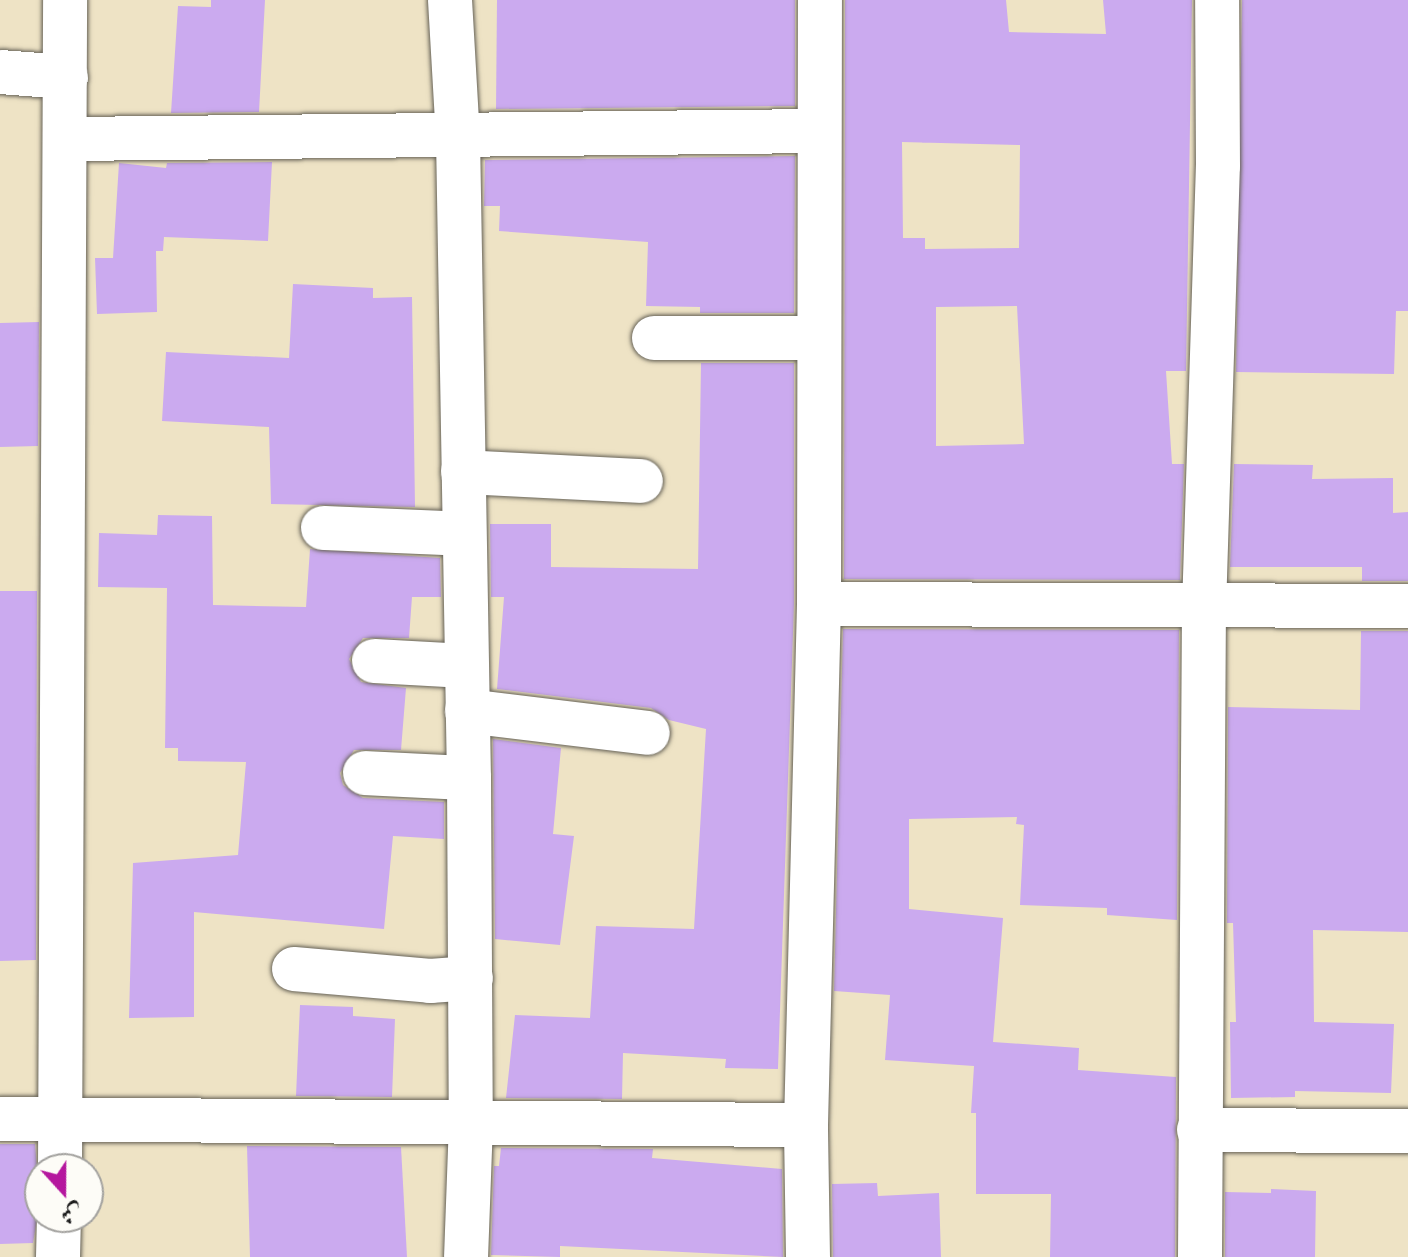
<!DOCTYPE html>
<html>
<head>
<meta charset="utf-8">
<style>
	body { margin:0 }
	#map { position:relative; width:1408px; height:1257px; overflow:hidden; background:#eee3c5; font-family:Cardo,Amiri,serif }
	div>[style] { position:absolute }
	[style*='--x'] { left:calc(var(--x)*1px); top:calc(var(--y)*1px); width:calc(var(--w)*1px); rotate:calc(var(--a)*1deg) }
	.building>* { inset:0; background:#cbaaef }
	.roads { filter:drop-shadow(0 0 2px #666257) drop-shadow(0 0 2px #666257) }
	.minor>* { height:44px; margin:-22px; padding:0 22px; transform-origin:22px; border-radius:22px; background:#fff }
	span { translate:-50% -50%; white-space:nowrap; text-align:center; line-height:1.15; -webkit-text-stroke:7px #fdfcf7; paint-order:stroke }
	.north { position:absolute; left:24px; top:1153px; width:80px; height:80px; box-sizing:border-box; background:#fdfcf7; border:2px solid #a3a29f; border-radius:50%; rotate:159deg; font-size:22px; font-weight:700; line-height:32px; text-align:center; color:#1c1c1c }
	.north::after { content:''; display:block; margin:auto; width:28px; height:36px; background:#b5179e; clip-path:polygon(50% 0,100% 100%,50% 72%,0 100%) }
</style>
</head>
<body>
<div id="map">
	<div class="building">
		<i style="clip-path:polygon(211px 0,265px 0,259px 112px,171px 113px,178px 6px,211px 7px)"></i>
		<i style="clip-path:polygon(497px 0,795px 0,795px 106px,496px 109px)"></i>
		<i style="clip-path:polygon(evenodd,845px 0,1006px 0,1009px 32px,1106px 34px,1103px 0,1192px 0,1186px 371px,1166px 371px,1172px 464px,1184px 464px,1180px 580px,844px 579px,845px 0,902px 142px,1020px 145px,1019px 248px,925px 249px,925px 238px,903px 238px,902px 142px,845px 0,1017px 306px,1024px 444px,936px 446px,936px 307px,1017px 306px)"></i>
		<i style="clip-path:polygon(1242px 0,1408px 0,1408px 311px,1396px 311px,1394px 374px,1236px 372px)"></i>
		<i style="clip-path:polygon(795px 156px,794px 313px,700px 313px,700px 307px,646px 306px,648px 242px,499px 231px,500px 206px,484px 206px,485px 160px)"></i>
		<i style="clip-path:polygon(272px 162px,268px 241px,164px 237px,163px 251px,156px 251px,157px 312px,97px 314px,95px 258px,113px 258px,119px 163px,166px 168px,167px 163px)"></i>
		<i style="clip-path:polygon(293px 284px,373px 288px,373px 298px,412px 297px,415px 507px,271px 504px,269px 427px,162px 421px,166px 352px,289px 358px)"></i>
		<i style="clip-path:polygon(39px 322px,38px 446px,0 447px,0 323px)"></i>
		<i style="clip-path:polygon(701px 363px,794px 363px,794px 604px,778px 1069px,725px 1068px,726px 1059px,623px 1053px,622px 1099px,506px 1098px,515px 1015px,590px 1018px,596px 926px,694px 929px,706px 729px,669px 720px,651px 708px,497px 689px,504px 597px,491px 597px,490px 524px,551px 524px,551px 567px,698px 569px)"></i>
		<i style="clip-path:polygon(1234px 464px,1313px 465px,1312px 479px,1393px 478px,1393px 513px,1408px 512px,1408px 581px,1362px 581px,1362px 567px,1230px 567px)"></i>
		<i style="clip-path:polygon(158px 515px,212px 516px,213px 605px,306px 607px,310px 549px,440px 558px,441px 597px,412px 597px,409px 638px,363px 638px,349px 659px,361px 682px,406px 688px,401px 750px,354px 750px,340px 773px,343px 785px,363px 798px,444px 802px,444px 839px,393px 836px,384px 929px,194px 912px,194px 1017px,129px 1018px,133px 863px,238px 855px,246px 762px,178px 761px,178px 748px,165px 748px,167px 588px,98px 587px,99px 533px,157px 535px)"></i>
		<i style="clip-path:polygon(0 591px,37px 591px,36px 960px,0 961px)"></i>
		<i style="clip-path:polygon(843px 629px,1179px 630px,1177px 920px,1107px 915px,1107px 908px,1020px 905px,1024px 825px,1016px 824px,1017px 817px,909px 819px,909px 909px,1003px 918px,993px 1042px,1079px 1048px,1078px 1070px,1176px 1077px,1175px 1257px,1050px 1257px,1051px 1194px,976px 1194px,976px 1113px,971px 1113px,974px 1066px,885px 1060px,890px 995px,834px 991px)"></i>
		<i style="clip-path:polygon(1361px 631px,1408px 631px,1408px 932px,1313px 930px,1314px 1022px,1394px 1024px,1391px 1093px,1295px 1091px,1295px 1097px,1231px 1098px,1230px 1022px,1236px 1022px,1233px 923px,1227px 923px,1228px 707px,1360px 710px)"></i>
		<i style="clip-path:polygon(493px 739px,561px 748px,553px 834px,574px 836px,560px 945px,495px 939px)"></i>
		<i style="clip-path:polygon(300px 1005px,353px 1007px,353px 1016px,395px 1019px,392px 1097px,296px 1096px)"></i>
		<i style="clip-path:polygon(0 1144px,35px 1144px,40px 1202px,33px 1243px,0 1244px)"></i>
		<i style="clip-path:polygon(247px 1146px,401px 1147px,407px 1257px,250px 1257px)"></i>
		<i style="clip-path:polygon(501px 1148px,653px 1149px,652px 1158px,782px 1169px,783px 1257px,560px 1246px,560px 1257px,491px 1255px,494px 1166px,499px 1166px)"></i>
		<i style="clip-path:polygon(877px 1183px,878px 1196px,939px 1193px,941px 1257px,833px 1257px,832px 1184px)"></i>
		<i style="clip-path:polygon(1271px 1189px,1316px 1191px,1315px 1257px,1225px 1257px,1225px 1192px,1271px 1193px)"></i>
	</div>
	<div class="roads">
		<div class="minor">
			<i style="--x:450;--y:0;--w:137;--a:86.7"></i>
			<i style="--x:458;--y:137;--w:641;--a:89.02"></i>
			<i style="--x:469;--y:778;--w:344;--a:89.7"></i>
			<i style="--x:471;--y:1122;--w:135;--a:92.1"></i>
			<i style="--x:0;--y:72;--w:66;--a:4.3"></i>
			<i style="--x:68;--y:139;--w:751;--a:-0.61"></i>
			<i style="--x:654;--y:338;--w:165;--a:0"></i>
			<i style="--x:463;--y:472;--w:178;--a:2.9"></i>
			<i style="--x:323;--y:528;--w:141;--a:2.4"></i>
			<i style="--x:819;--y:604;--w:589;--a:0.19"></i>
			<i style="--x:374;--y:661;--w:92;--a:3.1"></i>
			<i style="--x:467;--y:711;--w:182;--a:6.9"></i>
			<i style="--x:365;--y:773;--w:104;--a:2.8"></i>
			<i style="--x:294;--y:969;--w:137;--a:5"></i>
			<i style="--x:430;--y:981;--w:41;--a:-4.2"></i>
			<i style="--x:0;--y:1119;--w:806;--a:0.43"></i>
			<i style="--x:1199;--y:1130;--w:209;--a:0.3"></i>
			<i style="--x:60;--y:1169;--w:1169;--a:-89.75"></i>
			<i style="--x:58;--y:1257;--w:40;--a:-88.6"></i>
			<i style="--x:808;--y:1257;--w:132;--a:-90.9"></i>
			<i style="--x:806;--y:1125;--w:521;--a:-88.57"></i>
			<i style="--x:819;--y:604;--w:604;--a:-89.91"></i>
			<i style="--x:1200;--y:1257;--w:648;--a:-89.65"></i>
			<i style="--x:1204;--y:609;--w:443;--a:-88.2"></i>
			<i style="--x:1218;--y:166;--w:166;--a:-90.3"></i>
		</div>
	</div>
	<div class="north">ش</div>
</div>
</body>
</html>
